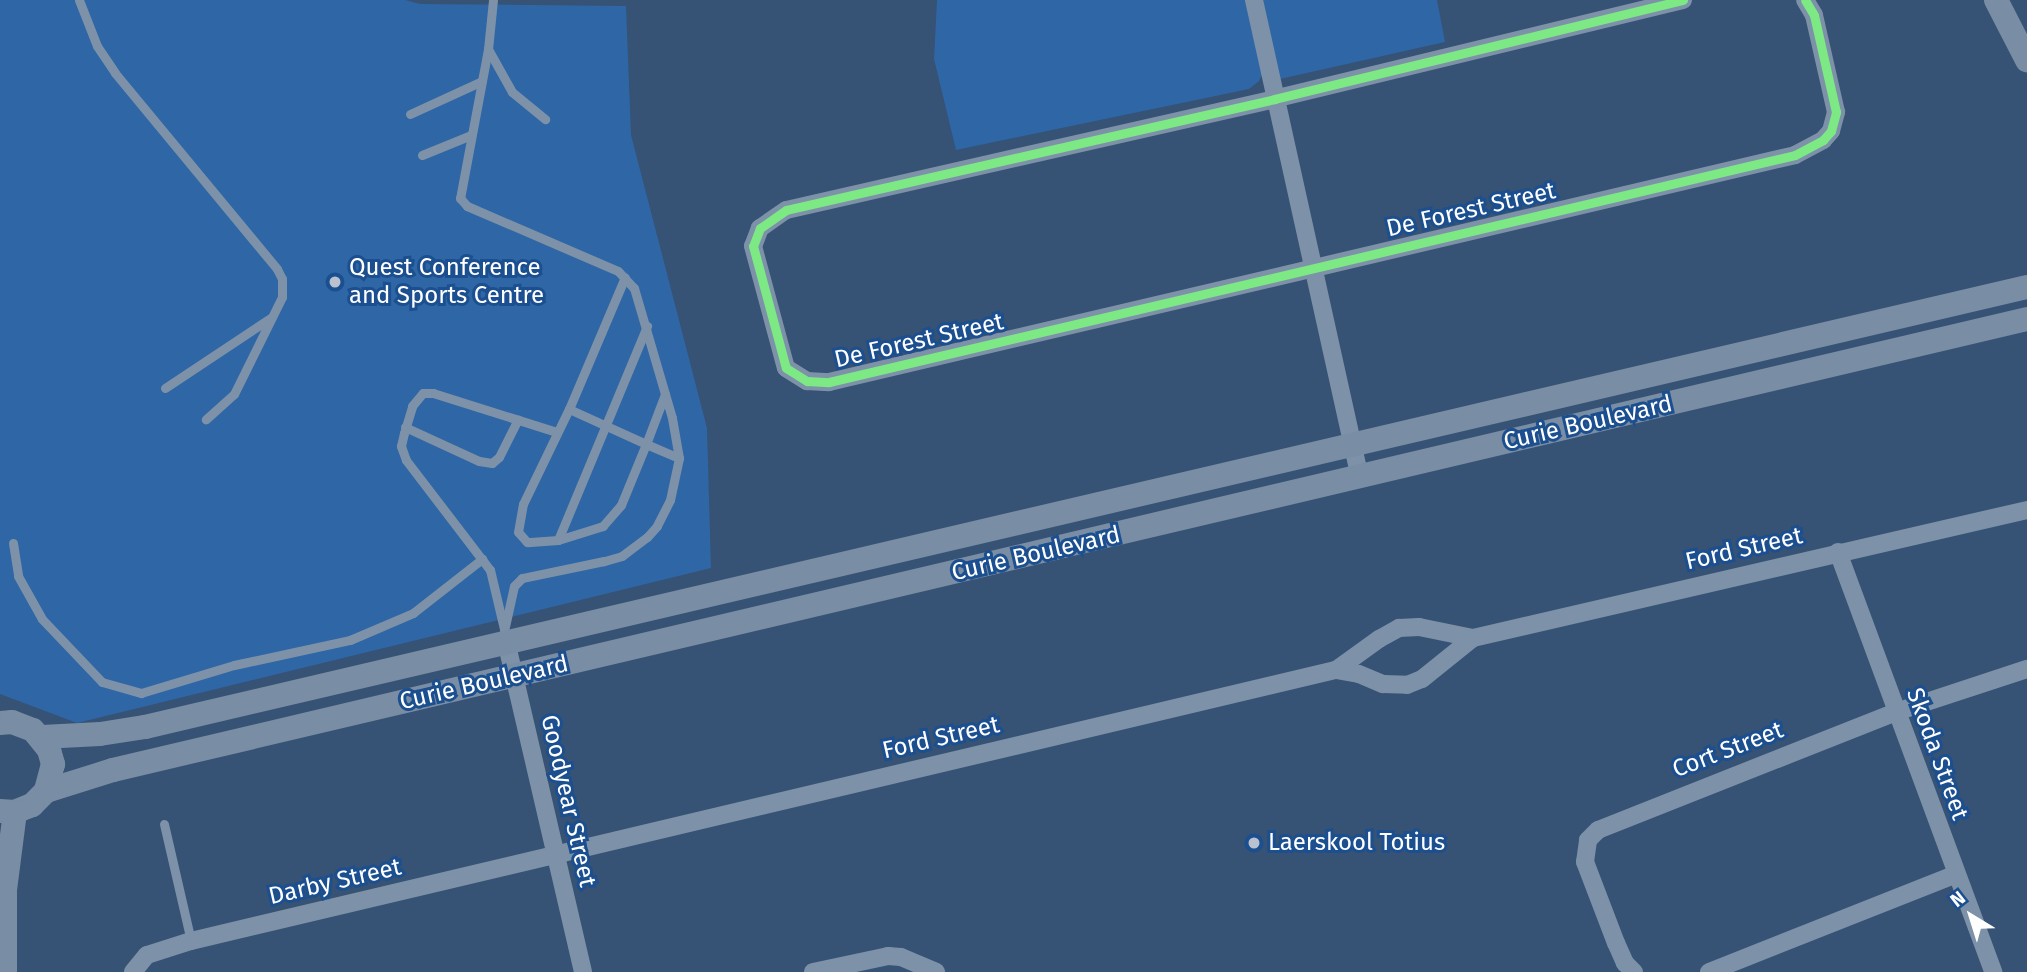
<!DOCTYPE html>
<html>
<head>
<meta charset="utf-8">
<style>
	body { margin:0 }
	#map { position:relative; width:2027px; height:972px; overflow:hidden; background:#365274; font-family:"Fira Sans",sans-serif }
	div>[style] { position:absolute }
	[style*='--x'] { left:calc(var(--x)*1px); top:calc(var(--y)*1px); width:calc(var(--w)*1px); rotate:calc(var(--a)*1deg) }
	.green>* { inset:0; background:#2f66a5 }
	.lane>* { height:9px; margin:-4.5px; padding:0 4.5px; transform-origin:4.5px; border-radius:4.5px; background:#7d92a8 }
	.street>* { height:18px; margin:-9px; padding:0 9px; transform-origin:9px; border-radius:9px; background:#7d92a8 }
	.secondary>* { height:24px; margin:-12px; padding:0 12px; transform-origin:12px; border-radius:12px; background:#798da4 }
	.cycleway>* { height:9px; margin:-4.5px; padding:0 4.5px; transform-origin:4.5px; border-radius:4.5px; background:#7ce984 }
	.dots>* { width:19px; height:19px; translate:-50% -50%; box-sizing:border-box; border:4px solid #1b4f8f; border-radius:50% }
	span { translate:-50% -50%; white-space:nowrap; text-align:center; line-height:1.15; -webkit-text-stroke:6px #1b4f8f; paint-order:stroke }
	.street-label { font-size:24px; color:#fff }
	.poi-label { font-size:24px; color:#fff }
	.left { translate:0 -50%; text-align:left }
	.north { position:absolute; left:1936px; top:881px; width:70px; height:70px; -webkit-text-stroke:5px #1b4f8f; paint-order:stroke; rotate:322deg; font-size:19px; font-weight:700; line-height:28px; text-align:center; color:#fff }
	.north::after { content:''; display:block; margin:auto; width:24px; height:32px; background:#fff; clip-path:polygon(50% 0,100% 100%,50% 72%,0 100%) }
</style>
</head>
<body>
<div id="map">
	<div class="green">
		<i style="clip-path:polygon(0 0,405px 0,420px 4px,626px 6px,631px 135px,707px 428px,711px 568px,77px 723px,0 694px)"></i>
		<i style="clip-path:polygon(937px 0,1247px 0,1264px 70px,1259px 81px,1249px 89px,956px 150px,934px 59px)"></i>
		<i style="clip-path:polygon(1263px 0,1437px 0,1445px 42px,1280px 79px)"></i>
	</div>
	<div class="lane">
		<i style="--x:79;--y:0;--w:49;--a:68.6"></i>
		<i style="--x:97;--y:46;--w:32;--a:56"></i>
		<i style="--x:115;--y:73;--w:254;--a:50.4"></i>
		<i style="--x:277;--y:269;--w:11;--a:63"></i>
		<i style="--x:282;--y:279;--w:18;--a:90"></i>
		<i style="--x:282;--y:297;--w:108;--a:116.3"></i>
		<i style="--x:234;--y:394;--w:38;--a:138"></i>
		<i style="--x:493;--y:0;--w:49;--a:95.8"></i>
		<i style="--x:488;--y:49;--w:152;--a:100.6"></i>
		<i style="--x:460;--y:198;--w:11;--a:49"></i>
		<i style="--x:467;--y:206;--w:164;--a:23.3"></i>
		<i style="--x:618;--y:271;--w:23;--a:47"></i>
		<i style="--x:634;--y:288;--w:135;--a:73.7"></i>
		<i style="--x:672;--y:418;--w:41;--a:80.1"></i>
		<i style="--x:679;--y:458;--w:43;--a:102.1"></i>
		<i style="--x:670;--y:500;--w:29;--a:117"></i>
		<i style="--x:657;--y:526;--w:15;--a:132"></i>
		<i style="--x:647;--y:537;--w:31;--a:143"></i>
		<i style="--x:622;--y:556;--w:19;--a:164"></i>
		<i style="--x:604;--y:561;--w:84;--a:168.3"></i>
		<i style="--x:522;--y:578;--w:11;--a:135"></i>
		<i style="--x:514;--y:586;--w:46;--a:102.5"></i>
		<i style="--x:488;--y:49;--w:49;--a:60.8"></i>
		<i style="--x:512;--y:92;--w:43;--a:39.3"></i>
		<i style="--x:410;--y:114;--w:79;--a:-24.6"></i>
		<i style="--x:422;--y:155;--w:53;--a:-22.2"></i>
		<i style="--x:165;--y:388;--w:128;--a:-33.6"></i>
		<i style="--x:665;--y:394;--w:53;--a:110.8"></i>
		<i style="--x:646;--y:444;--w:36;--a:23"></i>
		<i style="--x:569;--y:409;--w:85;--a:24.4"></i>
		<i style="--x:646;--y:444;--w:66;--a:112.3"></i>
		<i style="--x:621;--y:505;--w:28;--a:131"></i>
		<i style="--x:603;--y:526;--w:47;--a:162.7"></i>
		<i style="--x:558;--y:540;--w:31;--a:176"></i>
		<i style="--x:527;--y:542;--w:13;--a:-132"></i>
		<i style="--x:518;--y:532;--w:28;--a:-80"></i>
		<i style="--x:523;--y:504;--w:106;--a:-64.2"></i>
		<i style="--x:569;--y:409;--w:143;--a:-67"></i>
		<i style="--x:405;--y:427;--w:81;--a:24.7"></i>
		<i style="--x:479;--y:461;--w:13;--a:9"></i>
		<i style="--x:492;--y:463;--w:9;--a:-41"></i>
		<i style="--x:499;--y:457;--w:42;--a:-63.4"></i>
		<i style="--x:558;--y:540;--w:232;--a:-67.4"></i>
		<i style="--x:13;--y:543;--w:33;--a:81"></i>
		<i style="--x:18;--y:576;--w:49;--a:60.8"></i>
		<i style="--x:42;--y:619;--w:87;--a:46.4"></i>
		<i style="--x:102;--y:682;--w:41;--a:15.8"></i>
		<i style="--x:141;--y:693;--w:97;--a:-16.8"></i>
		<i style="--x:234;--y:665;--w:119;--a:-12.2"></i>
		<i style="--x:350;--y:640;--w:69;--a:-23.2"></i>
		<i style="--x:413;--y:613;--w:88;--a:-38"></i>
		<i style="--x:504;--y:629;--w:61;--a:-103.3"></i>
		<i style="--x:490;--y:570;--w:138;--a:-127.4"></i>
		<i style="--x:406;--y:460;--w:15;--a:-110"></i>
		<i style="--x:401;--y:446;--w:13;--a:-77"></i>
		<i style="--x:404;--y:433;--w:28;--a:-73"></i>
		<i style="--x:412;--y:406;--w:17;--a:-50"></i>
		<i style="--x:423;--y:393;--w:10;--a:0"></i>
		<i style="--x:433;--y:393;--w:130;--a:17.5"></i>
		<i style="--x:164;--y:824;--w:120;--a:77"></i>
	</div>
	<div class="street">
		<i style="--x:1254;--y:0;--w:490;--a:77.5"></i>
		<i style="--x:1683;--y:0;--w:420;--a:166.4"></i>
		<i style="--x:1275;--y:99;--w:501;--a:167.21"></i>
		<i style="--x:786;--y:210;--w:32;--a:145"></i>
		<i style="--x:760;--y:228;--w:19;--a:111"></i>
		<i style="--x:753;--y:246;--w:126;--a:74.9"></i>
		<i style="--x:786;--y:368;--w:25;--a:32"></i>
		<i style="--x:807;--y:381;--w:22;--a:3"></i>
		<i style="--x:829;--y:382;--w:992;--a:-13.22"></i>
		<i style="--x:1795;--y:155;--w:32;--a:-28"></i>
		<i style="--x:1823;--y:140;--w:12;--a:-48"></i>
		<i style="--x:1831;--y:131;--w:20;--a:-75"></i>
		<i style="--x:1836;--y:112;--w:99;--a:-102.8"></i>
		<i style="--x:1814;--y:15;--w:17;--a:-121"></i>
		<i style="--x:1838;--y:552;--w:448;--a:69.7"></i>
		<i style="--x:506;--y:641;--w:340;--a:76.9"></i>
		<i style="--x:1336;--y:670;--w:53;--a:-35.8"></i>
		<i style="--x:1379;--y:639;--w:23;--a:-29"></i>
		<i style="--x:1399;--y:628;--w:20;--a:-3"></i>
		<i style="--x:1419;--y:627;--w:55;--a:11.5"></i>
		<i style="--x:133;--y:972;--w:22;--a:-51"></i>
		<i style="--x:147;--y:955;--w:46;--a:-17.7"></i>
		<i style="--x:191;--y:941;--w:1177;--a:-13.32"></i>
		<i style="--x:1336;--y:670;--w:23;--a:10"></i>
		<i style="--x:1359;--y:674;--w:26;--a:23"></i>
		<i style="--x:1383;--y:684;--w:24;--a:2"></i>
		<i style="--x:1407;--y:685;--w:16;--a:-22"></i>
		<i style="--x:1422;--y:679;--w:65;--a:-38.8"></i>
		<i style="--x:1473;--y:638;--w:569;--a:-13.01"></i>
		<i style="--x:813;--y:972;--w:77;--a:-12"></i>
		<i style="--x:888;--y:956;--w:13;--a:4"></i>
		<i style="--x:901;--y:957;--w:38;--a:23"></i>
		<i style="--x:1634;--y:972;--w:13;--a:-135"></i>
		<i style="--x:1625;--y:963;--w:22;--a:-114"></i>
		<i style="--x:1616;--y:943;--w:87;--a:-110.9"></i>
		<i style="--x:1585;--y:862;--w:22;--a:-82"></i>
		<i style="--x:1588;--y:840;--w:14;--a:-45"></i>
		<i style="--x:1598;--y:830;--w:321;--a:-21.6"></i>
		<i style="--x:1896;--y:712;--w:138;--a:-18.2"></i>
		<i style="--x:1709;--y:972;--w:266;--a:-21.6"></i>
	</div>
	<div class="secondary">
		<i style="--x:1996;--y:0;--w:68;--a:62.7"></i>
		<i style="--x:0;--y:723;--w:12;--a:-5"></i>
		<i style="--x:12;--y:722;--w:22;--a:21"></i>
		<i style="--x:33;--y:730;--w:26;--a:51"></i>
		<i style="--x:49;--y:750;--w:15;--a:74"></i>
		<i style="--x:53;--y:764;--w:28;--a:105"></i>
		<i style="--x:46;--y:791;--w:20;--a:135"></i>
		<i style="--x:32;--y:805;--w:18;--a:158"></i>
		<i style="--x:15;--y:812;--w:15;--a:-176"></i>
		<i style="--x:42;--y:737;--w:58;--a:-3"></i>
		<i style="--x:100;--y:734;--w:46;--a:-8.8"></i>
		<i style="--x:145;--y:727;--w:1933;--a:-13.16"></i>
		<i style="--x:46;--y:791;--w:70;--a:-17.4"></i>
		<i style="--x:113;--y:770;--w:1966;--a:-13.26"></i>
		<i style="--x:5;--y:972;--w:82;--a:-90"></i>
		<i style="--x:5;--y:890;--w:79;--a:-82.7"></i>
	</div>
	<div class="cycleway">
		<i style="--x:1683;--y:0;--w:420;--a:166.4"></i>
		<i style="--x:1275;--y:99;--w:501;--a:167.21"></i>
		<i style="--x:786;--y:210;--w:32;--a:145"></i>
		<i style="--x:760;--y:228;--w:19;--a:111"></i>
		<i style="--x:753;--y:246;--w:126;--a:74.9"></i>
		<i style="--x:786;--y:368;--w:25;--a:32"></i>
		<i style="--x:807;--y:381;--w:22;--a:3"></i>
		<i style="--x:829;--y:382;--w:992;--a:-13.22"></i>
		<i style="--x:1795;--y:155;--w:32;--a:-28"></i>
		<i style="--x:1823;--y:140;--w:12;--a:-48"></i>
		<i style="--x:1831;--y:131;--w:20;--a:-75"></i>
		<i style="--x:1836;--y:112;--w:99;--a:-102.8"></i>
		<i style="--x:1814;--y:15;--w:17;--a:-121"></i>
	</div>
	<div class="dots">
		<i style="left:335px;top:282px;background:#b9c2ce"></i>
		<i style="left:1254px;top:843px;background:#b9c2ce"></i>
	</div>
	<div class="street-label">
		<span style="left:1471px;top:210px;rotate:-13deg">De Forest Street</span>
		<span style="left:919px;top:341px;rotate:-13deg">De Forest Street</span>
		<span style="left:1588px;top:423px;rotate:-13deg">Curie Boulevard</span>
		<span style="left:1744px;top:549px;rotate:-13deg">Ford Street</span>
		<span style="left:1036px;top:554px;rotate:-13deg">Curie Boulevard</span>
		<span style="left:484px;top:683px;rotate:-13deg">Curie Boulevard</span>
		<span style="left:941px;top:738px;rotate:-13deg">Ford Street</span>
		<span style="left:1728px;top:750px;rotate:-21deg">Cort Street</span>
		<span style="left:1937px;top:754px;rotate:70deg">Skoda Street</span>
		<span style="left:568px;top:801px;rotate:77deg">Goodyear Street</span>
		<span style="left:335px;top:882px;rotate:-13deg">Darby Street</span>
	</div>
	<div class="poi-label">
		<span class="left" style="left:349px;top:282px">Quest Conference<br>and Sports Centre</span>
		<span class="left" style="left:1268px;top:843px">Laerskool Totius</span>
	</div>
	<div class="north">N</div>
</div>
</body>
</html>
